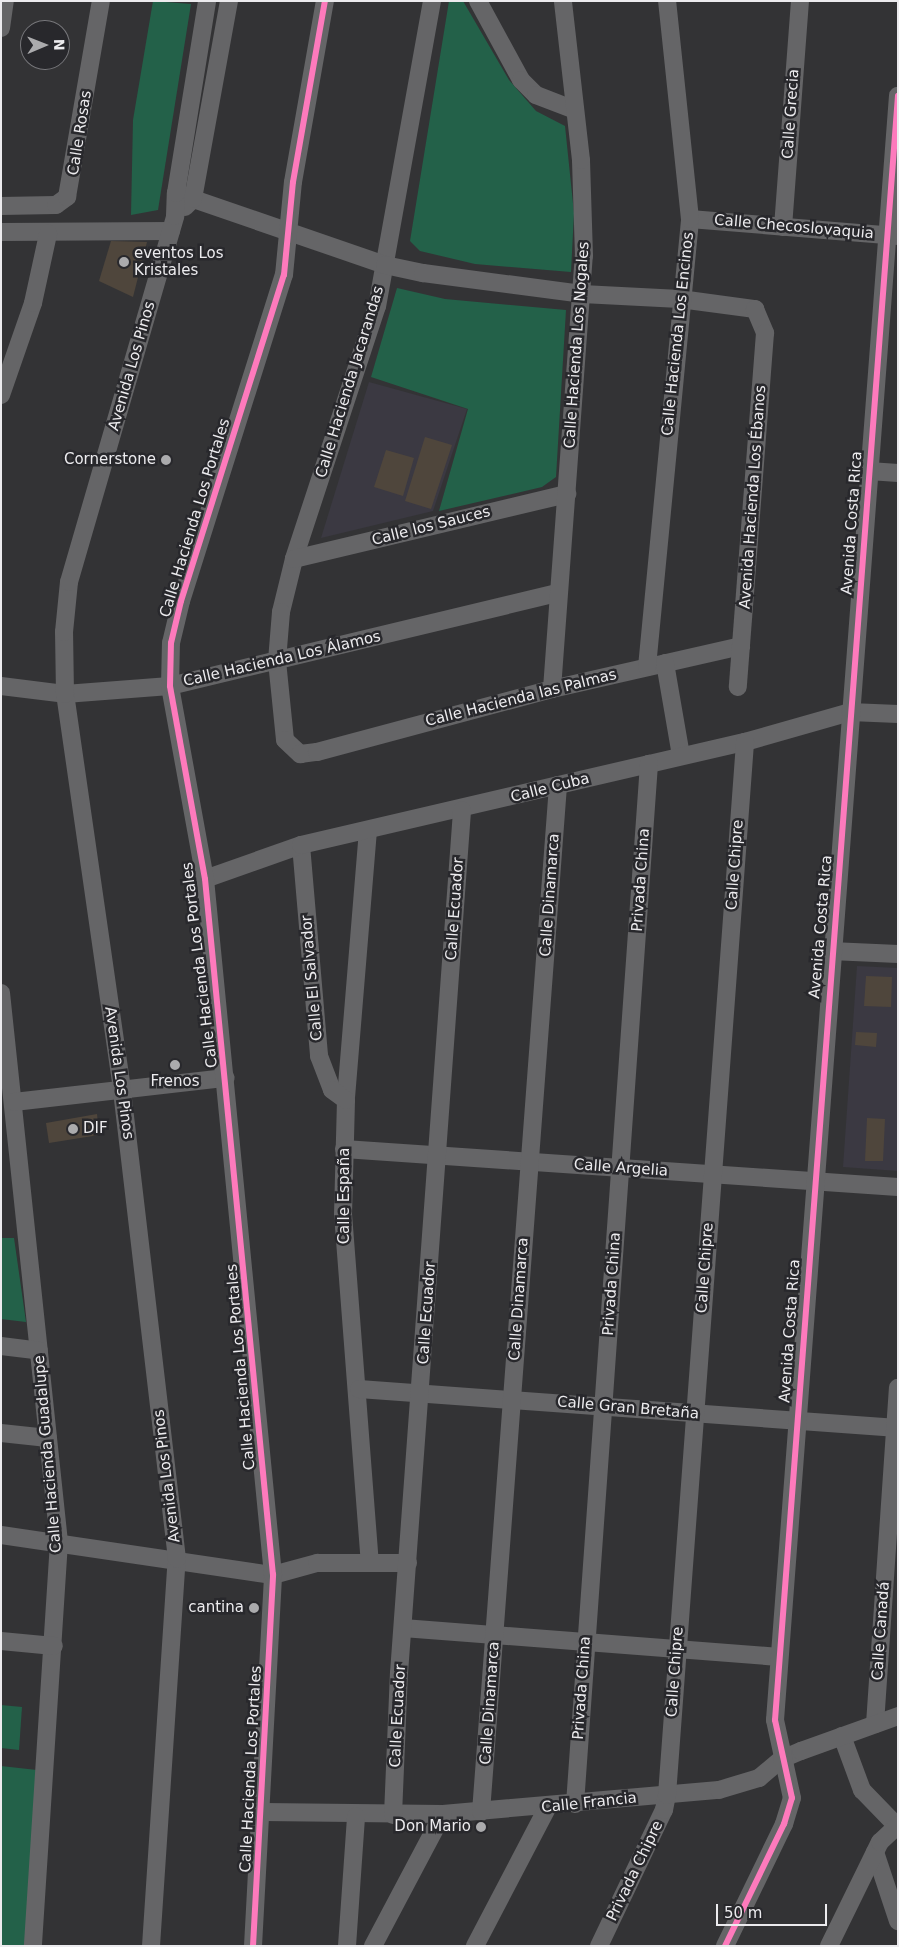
<!DOCTYPE html>
<html>
<head>
<meta charset="utf-8">
<style>
	body { margin:0 }
	#map { position:relative; width:899px; height:1947px; overflow:hidden; background:#333335; font-family:"DejaVu Sans",sans-serif }
	div>[style] { position:absolute }
	[style*='--x'] { left:calc(var(--x)*1px); top:calc(var(--y)*1px); width:calc(var(--w)*1px); rotate:calc(var(--a)*1deg) }
	.built>* { inset:0; background:#3b3942 }
	.green>* { inset:0; background:#236149 }
	.building>* { inset:0; background:#4f463c }
	.minor>* { height:18px; margin:-9px; padding:0 9px; transform-origin:9px; border-radius:9px; background:#656567 }
	.cycleway>* { height:6px; margin:-3px; padding:0 3px; transform-origin:3px; border-radius:3px; background:#fd7abc }
	.dots>* { width:14px; height:14px; translate:-50% -50%; box-sizing:border-box; border:2px solid #28282c; border-radius:50% }
	span { translate:-50% -50%; white-space:nowrap; text-align:center; line-height:1.15; -webkit-text-stroke:5px #28282c; paint-order:stroke }
	.street-label { font-size:15px; color:#ecebee }
	.poi-label { font-size:15px; color:#ecebee }
	.left { translate:0 -50%; text-align:left }
	.right { translate:-100% -50%; text-align:right }
	.frame { position:absolute; inset:0; border:2px solid #ecebee; pointer-events:none }
	.north { position:absolute; left:20px; top:20px; width:50px; height:50px; box-sizing:border-box; background:#28282c; border:1px solid #76767a; border-radius:50%; rotate:89deg; font-size:14px; font-weight:700; line-height:20px; text-align:center; color:#ecebee }
	.north::after { content:''; display:block; margin:auto; width:18px; height:22px; background:#ababad; clip-path:polygon(50% 0,100% 100%,50% 72%,0 100%) }
	.scale { position:absolute; left:716px; top:1904px; width:111px; height:22px; box-sizing:border-box; border:2px solid #ecebee; border-top:0; padding-left:6px; font-size:15px; line-height:18px; white-space:nowrap; color:#ecebee; -webkit-text-stroke:4px #28282c; paint-order:stroke }
</style>
</head>
<body>
<div id="map">
	<div class="built">
		<i style="clip-path:polygon(369px 382px,467px 409px,433px 511px,321px 538px)"></i>
		<i style="clip-path:polygon(857px 966px,898px 968px,898px 1171px,843px 1167px)"></i>
	</div>
	<div class="green">
		<i style="clip-path:polygon(153px 1px,191px 4px,158px 210px,131px 215px,133px 120px)"></i>
		<i style="clip-path:polygon(449px 1px,463px 1px,509px 80px,536px 111px,565px 126px,574px 213px,571px 272px,475px 264px,420px 251px,410px 241px)"></i>
		<i style="clip-path:polygon(397px 288px,445px 299px,566px 310px,556px 477px,542px 487px,439px 511px,468px 409px,371px 377px)"></i>
		<i style="clip-path:polygon(1px 1238px,14px 1238px,26px 1322px,1px 1319px)"></i>
		<i style="clip-path:polygon(1px 1705px,22px 1707px,19px 1750px,1px 1748px)"></i>
		<i style="clip-path:polygon(1px 1766px,37px 1770px,25px 1946px,1px 1946px)"></i>
	</div>
	<div class="building">
		<i style="clip-path:polygon(111px 241px,147px 242px,133px 297px,99px 281px)"></i>
		<i style="clip-path:polygon(425px 437px,452px 445px,431px 509px,405px 501px)"></i>
		<i style="clip-path:polygon(386px 450px,414px 458px,403px 496px,374px 487px)"></i>
		<i style="clip-path:polygon(866px 976px,892px 977px,891px 1007px,864px 1006px)"></i>
		<i style="clip-path:polygon(856px 1032px,877px 1033px,876px 1047px,855px 1045px)"></i>
		<i style="clip-path:polygon(97px 1114px,99px 1135px,49px 1143px,46px 1123px)"></i>
		<i style="clip-path:polygon(867px 1118px,885px 1119px,883px 1161px,865px 1161px)"></i>
	</div>
	<div class="minor">
		<i style="--x:432;--y:1;--w:310;--a:100.2"></i>
		<i style="--x:377;--y:306;--w:266;--a:108.2"></i>
		<i style="--x:294;--y:559;--w:55;--a:103.8"></i>
		<i style="--x:281;--y:612;--w:49;--a:94.7"></i>
		<i style="--x:277;--y:661;--w:79;--a:84.2"></i>
		<i style="--x:285;--y:740;--w:21;--a:43"></i>
		<i style="--x:300;--y:754;--w:17;--a:-7"></i>
		<i style="--x:317;--y:752;--w:243;--a:-15"></i>
		<i style="--x:552;--y:689;--w:194;--a:-12.8"></i>
		<i style="--x:478;--y:1;--w:90;--a:61.4"></i>
		<i style="--x:521;--y:80;--w:21;--a:45"></i>
		<i style="--x:536;--y:95;--w:40;--a:21"></i>
		<i style="--x:1;--y:28;--w:27;--a:-82"></i>
		<i style="--x:176;--y:193;--w:221;--a:19"></i>
		<i style="--x:385;--y:265;--w:39;--a:12"></i>
		<i style="--x:423;--y:273;--w:160;--a:7.5"></i>
		<i style="--x:582;--y:294;--w:98;--a:2.9"></i>
		<i style="--x:680;--y:299;--w:76;--a:7.6"></i>
		<i style="--x:755;--y:309;--w:26;--a:67"></i>
		<i style="--x:765;--y:333;--w:355;--a:94.4"></i>
		<i style="--x:1;--y:206;--w:55;--a:-1"></i>
		<i style="--x:56;--y:205;--w:14;--a:-36"></i>
		<i style="--x:67;--y:197;--w:199;--a:-80.2"></i>
		<i style="--x:185;--y:207;--w:11;--a:-45"></i>
		<i style="--x:193;--y:199;--w:201;--a:-79.7"></i>
		<i style="--x:690;--y:219;--w:209;--a:4.7"></i>
		<i style="--x:783;--y:227;--w:227;--a:-85.7"></i>
		<i style="--x:1;--y:232;--w:170;--a:-0.3"></i>
		<i style="--x:1;--y:395;--w:97;--a:-70.8"></i>
		<i style="--x:33;--y:303;--w:71;--a:-77.7"></i>
		<i style="--x:869;--y:471;--w:29;--a:4"></i>
		<i style="--x:294;--y:559;--w:281;--a:-13.4"></i>
		<i style="--x:665;--y:663;--w:94;--a:80.2"></i>
		<i style="--x:647;--y:667;--w:450;--a:-84.5"></i>
		<i style="--x:690;--y:219;--w:219;--a:-96"></i>
		<i style="--x:1;--y:686;--w:64;--a:7.1"></i>
		<i style="--x:65;--y:694;--w:105;--a:-4.4"></i>
		<i style="--x:170;--y:686;--w:399;--a:-13.5"></i>
		<i style="--x:552;--y:689;--w:434;--a:-85.8"></i>
		<i style="--x:584;--y:256;--w:96;--a:-91.8"></i>
		<i style="--x:581;--y:160;--w:160;--a:-96.5"></i>
		<i style="--x:368;--y:830;--w:271;--a:94.7"></i>
		<i style="--x:346;--y:1100;--w:114;--a:91.5"></i>
		<i style="--x:343;--y:1214;--w:349;--a:85.6"></i>
		<i style="--x:301;--y:845;--w:212;--a:85.1"></i>
		<i style="--x:319;--y:1056;--w:36;--a:69"></i>
		<i style="--x:332;--y:1090;--w:17;--a:36"></i>
		<i style="--x:205;--y:879;--w:102;--a:-19.5"></i>
		<i style="--x:301;--y:845;--w:456;--a:-13.1"></i>
		<i style="--x:745;--y:742;--w:109;--a:-15.9"></i>
		<i style="--x:850;--y:712;--w:48;--a:2.4"></i>
		<i style="--x:831;--y:951;--w:67;--a:2.6"></i>
		<i style="--x:1;--y:993;--w:552;--a:83.97"></i>
		<i style="--x:59;--y:1542;--w:405;--a:93.7"></i>
		<i style="--x:14;--y:1102;--w:213;--a:-6.5"></i>
		<i style="--x:344;--y:1149;--w:555;--a:3.92"></i>
		<i style="--x:1;--y:1346;--w:38;--a:7"></i>
		<i style="--x:359;--y:1389;--w:540;--a:4.14"></i>
		<i style="--x:1;--y:1433;--w:47;--a:6.1"></i>
		<i style="--x:1;--y:1535;--w:275;--a:8.4"></i>
		<i style="--x:273;--y:1575;--w:46;--a:-15.3"></i>
		<i style="--x:317;--y:1563;--w:91;--a:0"></i>
		<i style="--x:403;--y:1628;--w:377;--a:4.4"></i>
		<i style="--x:1;--y:1641;--w:53;--a:5.4"></i>
		<i style="--x:875;--y:1724;--w:337;--a:-86.1"></i>
		<i style="--x:842;--y:1736;--w:58;--a:69.7"></i>
		<i style="--x:862;--y:1790;--w:49;--a:45.8"></i>
		<i style="--x:575;--y:1804;--w:1043;--a:-85.93"></i>
		<i style="--x:263;--y:1812;--w:180;--a:0.6"></i>
		<i style="--x:443;--y:1814;--w:277;--a:-5"></i>
		<i style="--x:719;--y:1790;--w:42;--a:-16.7"></i>
		<i style="--x:759;--y:1778;--w:30;--a:-40"></i>
		<i style="--x:782;--y:1759;--w:21;--a:-23"></i>
		<i style="--x:801;--y:1751;--w:103;--a:-19.8"></i>
		<i style="--x:481;--y:1812;--w:1030;--a:-85.71"></i>
		<i style="--x:393;--y:1815;--w:142;--a:-87.6"></i>
		<i style="--x:399;--y:1673;--w:865;--a:-85.82"></i>
		<i style="--x:875;--y:1852;--w:73;--a:71.6"></i>
		<i style="--x:151;--y:1946;--w:388;--a:-86.2"></i>
		<i style="--x:177;--y:1559;--w:473;--a:-96.7"></i>
		<i style="--x:122;--y:1089;--w:399;--a:-98.2"></i>
		<i style="--x:65;--y:694;--w:62;--a:-90.9"></i>
		<i style="--x:64;--y:632;--w:50;--a:-84.3"></i>
		<i style="--x:69;--y:582;--w:381;--a:-73.8"></i>
		<i style="--x:175;--y:216;--w:23;--a:-88"></i>
		<i style="--x:176;--y:193;--w:194;--a:-80.8"></i>
		<i style="--x:253;--y:1946;--w:372;--a:-86.9"></i>
		<i style="--x:273;--y:1575;--w:699;--a:-95.58"></i>
		<i style="--x:205;--y:879;--w:196;--a:-100.3"></i>
		<i style="--x:170;--y:686;--w:43;--a:-88.7"></i>
		<i style="--x:171;--y:643;--w:43;--a:-76.6"></i>
		<i style="--x:181;--y:601;--w:342;--a:-72.5"></i>
		<i style="--x:284;--y:275;--w:93;--a:-84.5"></i>
		<i style="--x:293;--y:182;--w:184;--a:-80"></i>
		<i style="--x:347;--y:1946;--w:130;--a:-86"></i>
		<i style="--x:373;--y:1946;--w:149;--a:-62.1"></i>
		<i style="--x:475;--y:1946;--w:156;--a:-62.4"></i>
		<i style="--x:599;--y:1946;--w:151;--a:-64.5"></i>
		<i style="--x:664;--y:1810;--w:15;--a:-79"></i>
		<i style="--x:667;--y:1795;--w:1056;--a:-85.76"></i>
		<i style="--x:725;--y:1946;--w:136;--a:-64.2"></i>
		<i style="--x:784;--y:1824;--w:27;--a:-73"></i>
		<i style="--x:792;--y:1798;--w:80;--a:-102.3"></i>
		<i style="--x:775;--y:1720;--w:1629;--a:-85.67"></i>
		<i style="--x:829;--y:1946;--w:116;--a:-63.9"></i>
		<i style="--x:880;--y:1842;--w:25;--a:-43"></i>
	</div>
	<div class="cycleway">
		<i style="--x:253;--y:1946;--w:372;--a:-86.9"></i>
		<i style="--x:273;--y:1575;--w:699;--a:-95.58"></i>
		<i style="--x:205;--y:879;--w:196;--a:-100.3"></i>
		<i style="--x:170;--y:686;--w:43;--a:-88.7"></i>
		<i style="--x:171;--y:643;--w:43;--a:-76.6"></i>
		<i style="--x:181;--y:601;--w:342;--a:-72.5"></i>
		<i style="--x:284;--y:275;--w:93;--a:-84.5"></i>
		<i style="--x:293;--y:182;--w:184;--a:-80"></i>
		<i style="--x:725;--y:1946;--w:136;--a:-64.2"></i>
		<i style="--x:784;--y:1824;--w:27;--a:-73"></i>
		<i style="--x:792;--y:1798;--w:80;--a:-102.3"></i>
		<i style="--x:775;--y:1720;--w:1629;--a:-85.67"></i>
	</div>
	<div class="dots">
		<i style="left:124px;top:262px;background:#ababad"></i>
		<i style="left:166px;top:460px;background:#ababad"></i>
		<i style="left:175px;top:1065px;background:#ababad"></i>
		<i style="left:73px;top:1129px;background:#ababad"></i>
		<i style="left:254px;top:1608px;background:#ababad"></i>
		<i style="left:481px;top:1827px;background:#ababad"></i>
	</div>
	<div class="street-label">
		<span style="left:791px;top:114px;rotate:-86deg">Calle Grecia</span>
		<span style="left:80px;top:133px;rotate:-81deg">Calle Rosas</span>
		<span style="left:794px;top:227px;rotate:5deg">Calle Checoslovaquia</span>
		<span style="left:678px;top:334px;rotate:-84deg">Calle Hacienda Los Encinos</span>
		<span style="left:577px;top:345px;rotate:-86deg">Calle Hacienda Los Nogales</span>
		<span style="left:132px;top:366px;rotate:-74deg">Avenida Los Pinos</span>
		<span style="left:350px;top:382px;rotate:-73deg">Calle Hacienda Jacarandas</span>
		<span style="left:753px;top:497px;rotate:-86deg">Avenida Hacienda Los Ébanos</span>
		<span style="left:195px;top:518px;rotate:-73deg">Calle Hacienda Los Portales</span>
		<span style="left:852px;top:523px;rotate:-86deg">Avenida Costa Rica</span>
		<span style="left:431px;top:526px;rotate:-14deg">Calle los Sauces</span>
		<span style="left:282px;top:659px;rotate:-13deg">Calle Hacienda Los Álamos</span>
		<span style="left:521px;top:698px;rotate:-14deg">Calle Hacienda las Palmas</span>
		<span style="left:550px;top:788px;rotate:-14deg">Calle Cuba</span>
		<span style="left:735px;top:865px;rotate:-86deg">Calle Chipre</span>
		<span style="left:641px;top:880px;rotate:-86deg">Privada China</span>
		<span style="left:550px;top:895px;rotate:-86deg">Calle Dinamarca</span>
		<span style="left:455px;top:909px;rotate:-86deg">Calle Ecuador</span>
		<span style="left:821px;top:927px;rotate:-85deg">Avenida Costa Rica</span>
		<span style="left:200px;top:965px;rotate:-97deg">Calle Hacienda Los Portales</span>
		<span style="left:312px;top:978px;rotate:-95deg">Calle El Salvador</span>
		<span style="left:119px;top:1073px;rotate:82deg">Avenida Los Pinos</span>
		<span style="left:621px;top:1168px;rotate:4deg">Calle Argelia</span>
		<span style="left:345px;top:1196px;rotate:-90deg">Calle España</span>
		<span style="left:705px;top:1268px;rotate:-86deg">Calle Chipre</span>
		<span style="left:612px;top:1284px;rotate:-86deg">Privada China</span>
		<span style="left:519px;top:1299px;rotate:-86deg">Calle Dinamarca</span>
		<span style="left:427px;top:1313px;rotate:-86deg">Calle Ecuador</span>
		<span style="left:790px;top:1331px;rotate:-86deg">Avenida Costa Rica</span>
		<span style="left:241px;top:1367px;rotate:-95deg">Calle Hacienda Los Portales</span>
		<span style="left:628px;top:1408px;rotate:5deg">Calle Gran Bretaña</span>
		<span style="left:48px;top:1454px;rotate:-95deg">Calle Hacienda Guadalupe</span>
		<span style="left:167px;top:1476px;rotate:-97deg">Avenida Los Pinos</span>
		<span style="left:881px;top:1631px;rotate:-86deg">Calle Canadá</span>
		<span style="left:675px;top:1672px;rotate:-86deg">Calle Chipre</span>
		<span style="left:582px;top:1688px;rotate:-86deg">Privada China</span>
		<span style="left:490px;top:1703px;rotate:-86deg">Calle Dinamarca</span>
		<span style="left:398px;top:1716px;rotate:-87deg">Calle Ecuador</span>
		<span style="left:251px;top:1769px;rotate:-87deg">Calle Hacienda Los Portales</span>
		<span style="left:589px;top:1803px;rotate:-6deg">Calle Francia</span>
		<span style="left:635px;top:1871px;rotate:-64deg">Privada Chipre</span>
	</div>
	<div class="poi-label">
		<span class="left" style="left:134px;top:262px">eventos Los<br>Kristales</span>
		<span class="right" style="left:156px;top:460px">Cornerstone</span>
		<span style="left:175px;top:1082px">Frenos</span>
		<span class="left" style="left:83px;top:1129px">DIF</span>
		<span class="right" style="left:244px;top:1608px">cantina</span>
		<span class="right" style="left:471px;top:1827px">Don Mario</span>
	</div>
	<div class="frame"></div>
	<div class="north">N</div>
	<div class="scale">50 m</div>
</div>
</body>
</html>
